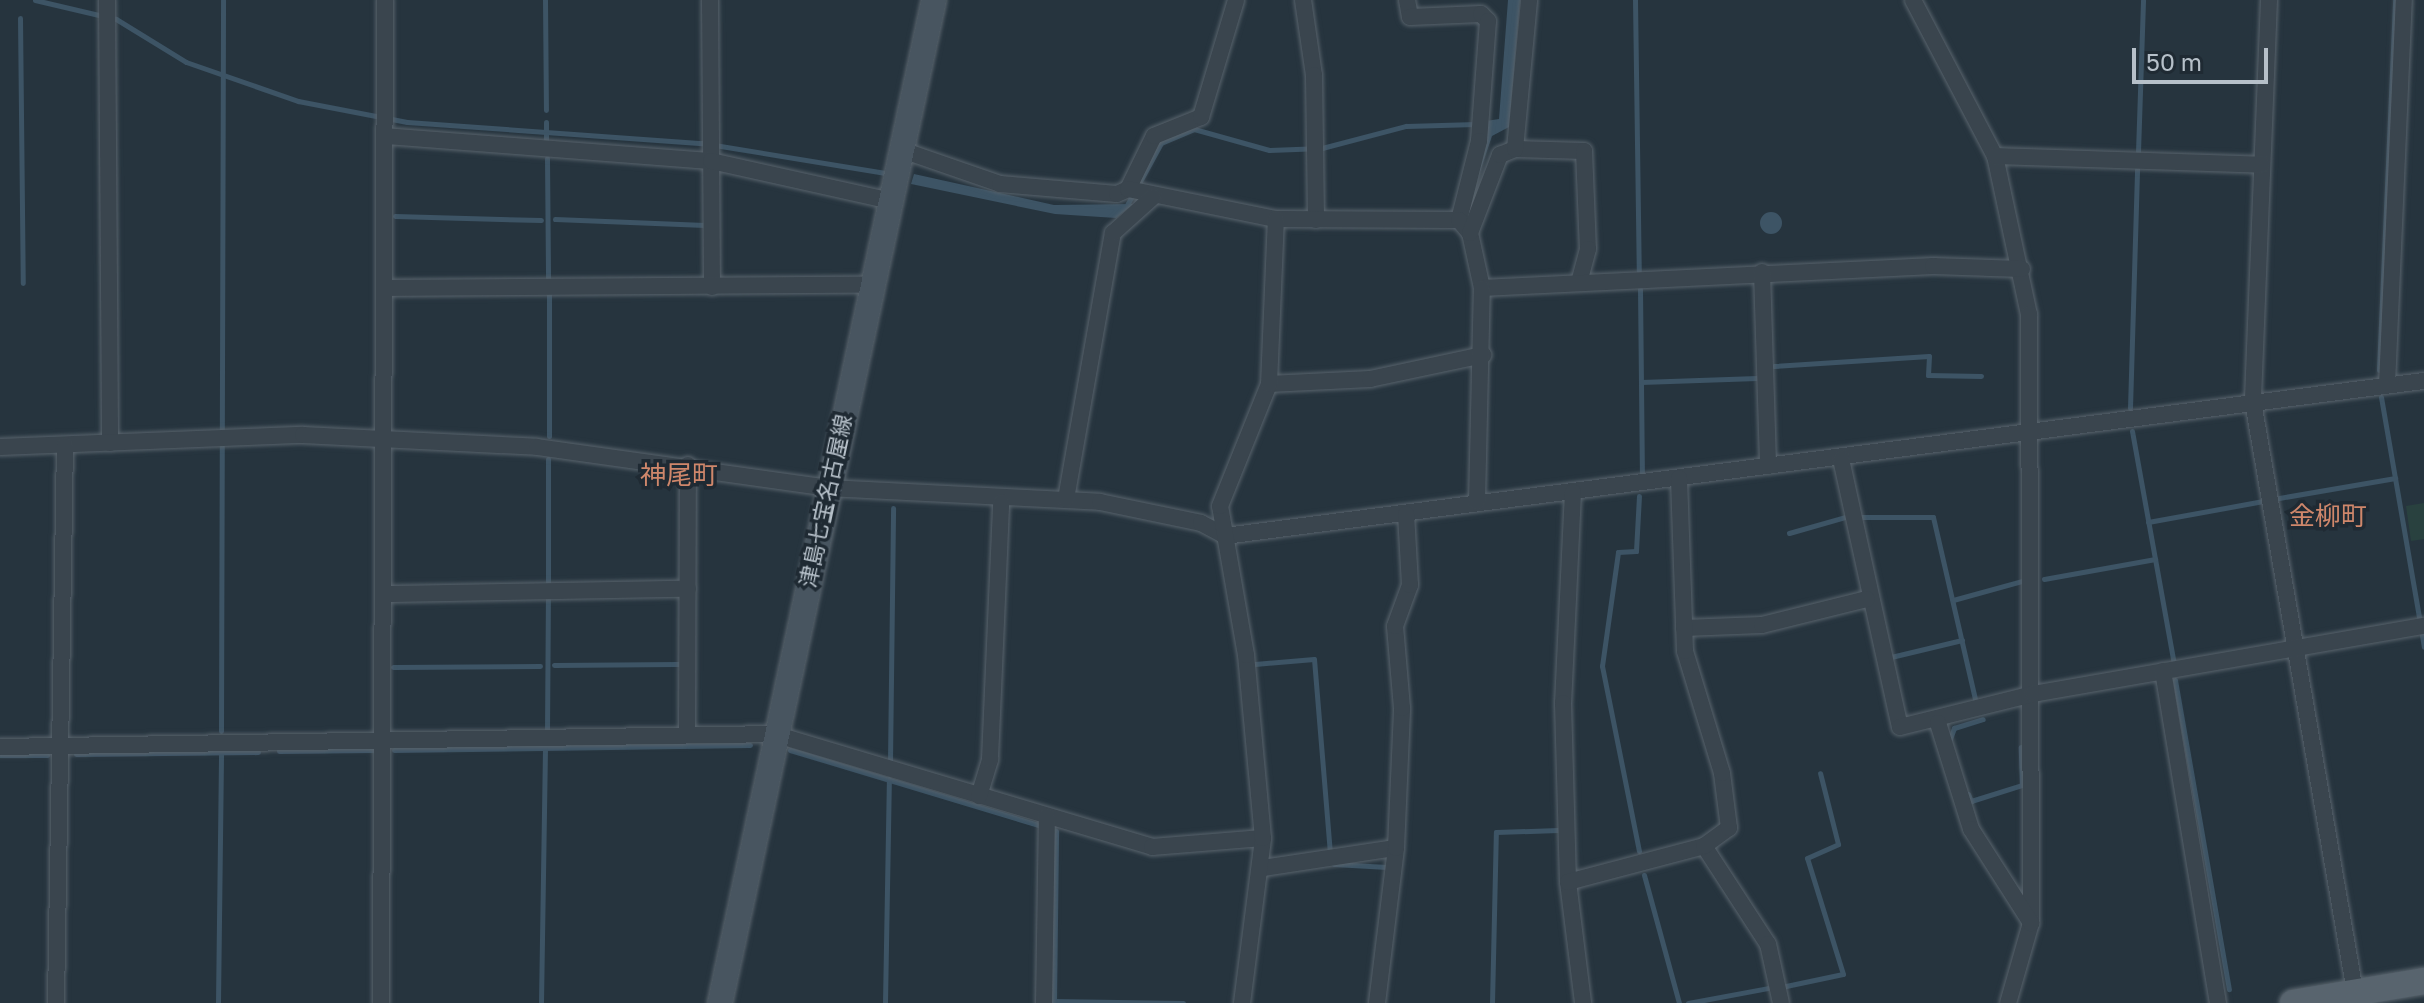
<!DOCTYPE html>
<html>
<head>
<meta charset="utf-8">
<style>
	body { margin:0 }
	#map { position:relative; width:2424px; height:1003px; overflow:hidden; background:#26343e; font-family:"Golos Text","Noto Sans JP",sans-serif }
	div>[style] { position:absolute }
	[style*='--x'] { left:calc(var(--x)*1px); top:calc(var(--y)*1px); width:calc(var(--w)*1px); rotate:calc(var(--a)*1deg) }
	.green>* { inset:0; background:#29413f }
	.water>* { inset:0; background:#3d5465 }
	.round { border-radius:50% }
	.stream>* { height:5px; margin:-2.5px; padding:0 2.5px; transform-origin:2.5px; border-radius:2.5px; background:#3d5465 }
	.roads { filter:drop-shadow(0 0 2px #58636c) drop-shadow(0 0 2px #58636c) }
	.minor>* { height:16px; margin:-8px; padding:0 8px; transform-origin:8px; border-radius:8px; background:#3a454e }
	.secondary>* { height:24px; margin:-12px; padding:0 12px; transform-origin:12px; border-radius:12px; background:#485560 }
	.primary>* { height:26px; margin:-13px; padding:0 13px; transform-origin:13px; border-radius:13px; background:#58646e }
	span { translate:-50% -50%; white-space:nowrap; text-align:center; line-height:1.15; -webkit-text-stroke:7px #1f2a33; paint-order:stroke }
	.street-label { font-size:22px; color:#b6c0c9 }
	.quarter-label { font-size:26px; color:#cf876b }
	.scale { position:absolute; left:2132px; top:48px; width:136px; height:36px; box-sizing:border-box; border:4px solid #b6c0c9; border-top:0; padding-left:10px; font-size:24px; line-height:28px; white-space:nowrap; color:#b6c0c9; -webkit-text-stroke:6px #1f2a33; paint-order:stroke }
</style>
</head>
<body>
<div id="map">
	<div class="green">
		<i style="clip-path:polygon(2424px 503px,2424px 539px,2411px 541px,2406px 506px)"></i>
	</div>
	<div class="water">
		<i style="clip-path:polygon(1508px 0,1520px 0,1509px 127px,1492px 136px,1466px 213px,1486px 121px,1499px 119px)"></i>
		<i style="clip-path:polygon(914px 174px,1054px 205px,1133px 204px,1116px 218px,1055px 214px,911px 184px)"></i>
		<i class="round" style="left:1760px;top:212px;width:22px;height:22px"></i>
	</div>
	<div class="stream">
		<i style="--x:35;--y:0;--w:83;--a:13.2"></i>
		<i style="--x:116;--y:19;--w:82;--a:31.6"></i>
		<i style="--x:186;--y:62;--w:119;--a:19.2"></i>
		<i style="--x:298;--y:101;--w:111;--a:10.9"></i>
		<i style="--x:407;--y:122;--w:296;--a:4.1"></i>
		<i style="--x:702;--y:143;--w:192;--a:9.3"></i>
		<i style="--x:545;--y:0;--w:110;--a:89.5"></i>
		<i style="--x:1635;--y:0;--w:271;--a:89.2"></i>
		<i style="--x:20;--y:18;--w:265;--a:89.4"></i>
		<i style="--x:546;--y:122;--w:18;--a:90"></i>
		<i style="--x:2138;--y:152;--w:152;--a:-88.1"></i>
		<i style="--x:547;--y:158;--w:124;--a:89.5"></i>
		<i style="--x:1127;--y:205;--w:71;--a:-61.3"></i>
		<i style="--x:1161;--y:143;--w:36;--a:-23"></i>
		<i style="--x:1194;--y:129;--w:78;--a:15.6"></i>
		<i style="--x:1269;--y:150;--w:53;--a:-2.2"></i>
		<i style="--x:1322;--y:148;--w:87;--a:-14.7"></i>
		<i style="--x:1406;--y:126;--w:70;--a:-1.6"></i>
		<i style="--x:395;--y:216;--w:146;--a:1.6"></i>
		<i style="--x:555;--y:219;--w:150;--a:2.3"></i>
		<i style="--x:1640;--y:289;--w:184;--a:89.4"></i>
		<i style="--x:549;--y:294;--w:142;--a:90"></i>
		<i style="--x:1774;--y:366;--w:155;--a:-3.7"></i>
		<i style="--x:1929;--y:356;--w:19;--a:93"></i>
		<i style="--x:1928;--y:375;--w:53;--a:1.1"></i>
		<i style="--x:2379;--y:370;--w:370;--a:-87.5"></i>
		<i style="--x:1641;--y:382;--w:116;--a:-2"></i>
		<i style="--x:2381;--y:397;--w:223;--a:80.2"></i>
		<i style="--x:2130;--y:408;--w:239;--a:-88.3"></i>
		<i style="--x:2132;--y:431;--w:233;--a:79.8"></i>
		<i style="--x:2279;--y:498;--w:118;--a:-9.8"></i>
		<i style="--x:1858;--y:517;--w:75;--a:0"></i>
		<i style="--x:1933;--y:517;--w:191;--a:77"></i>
		<i style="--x:2148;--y:522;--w:117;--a:-10.3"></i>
		<i style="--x:1789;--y:533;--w:58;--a:-15.9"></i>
		<i style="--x:2044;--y:579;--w:113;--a:-10.2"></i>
		<i style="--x:548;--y:585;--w:126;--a:-90"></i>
		<i style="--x:1953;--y:600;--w:72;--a:-15.4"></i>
		<i style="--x:2422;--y:635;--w:12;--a:81"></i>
		<i style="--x:1891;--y:657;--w:73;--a:-13.5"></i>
		<i style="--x:1255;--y:664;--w:59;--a:-4.8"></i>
		<i style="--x:1314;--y:659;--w:194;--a:85.3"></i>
		<i style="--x:554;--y:665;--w:124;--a:-0.5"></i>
		<i style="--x:393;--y:667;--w:147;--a:-0.4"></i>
		<i style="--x:2175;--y:680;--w:314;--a:80.1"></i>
		<i style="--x:221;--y:731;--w:731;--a:-89.84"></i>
		<i style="--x:547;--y:732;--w:134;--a:-89.6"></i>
		<i style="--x:1950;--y:739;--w:12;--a:-70"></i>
		<i style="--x:1954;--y:728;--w:30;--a:-17"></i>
		<i style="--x:394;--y:750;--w:356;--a:-0.8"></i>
		<i style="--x:790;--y:750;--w:259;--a:16.8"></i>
		<i style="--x:279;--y:751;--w:95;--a:-0.6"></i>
		<i style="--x:76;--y:754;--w:182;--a:-0.6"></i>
		<i style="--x:0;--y:755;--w:47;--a:0"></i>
		<i style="--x:890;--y:761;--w:253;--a:-89.3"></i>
		<i style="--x:1968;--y:794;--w:8;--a:67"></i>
		<i style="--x:1971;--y:801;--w:53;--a:-17.4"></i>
		<i style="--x:2022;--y:785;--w:38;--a:-92"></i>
		<i style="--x:1639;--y:851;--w:189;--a:-101.3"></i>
		<i style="--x:1602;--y:666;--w:115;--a:-82"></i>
		<i style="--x:1618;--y:552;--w:18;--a:-3"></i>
		<i style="--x:1636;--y:551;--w:55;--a:-86.9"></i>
		<i style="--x:1334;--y:864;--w:53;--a:3.2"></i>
		<i style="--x:1644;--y:875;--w:133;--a:74.7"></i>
		<i style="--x:1786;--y:986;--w:58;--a:-11.9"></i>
		<i style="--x:1843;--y:974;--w:121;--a:-107.2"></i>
		<i style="--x:1807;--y:858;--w:34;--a:-24"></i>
		<i style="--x:1838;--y:844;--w:73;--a:-104.2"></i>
		<i style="--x:1054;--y:1001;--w:129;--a:0.9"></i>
		<i style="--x:218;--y:1003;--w:254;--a:-89.3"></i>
		<i style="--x:541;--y:1003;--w:255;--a:-89.1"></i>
		<i style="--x:885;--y:1003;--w:224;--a:-89"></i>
		<i style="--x:1054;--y:1003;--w:172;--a:-89.3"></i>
		<i style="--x:1492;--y:1003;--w:171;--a:-88.7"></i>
		<i style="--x:1496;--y:832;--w:62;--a:-1.8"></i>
		<i style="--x:1688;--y:1003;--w:81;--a:-10.6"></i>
	</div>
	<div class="roads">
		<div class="minor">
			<i style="--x:107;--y:0;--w:443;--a:89.6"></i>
			<i style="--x:710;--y:0;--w:287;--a:89.6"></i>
			<i style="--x:1303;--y:0;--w:76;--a:81.7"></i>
			<i style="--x:1314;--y:75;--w:145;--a:89.2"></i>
			<i style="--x:1407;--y:0;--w:17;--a:80"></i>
			<i style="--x:1410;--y:17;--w:71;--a:-2.4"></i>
			<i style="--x:1481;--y:14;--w:10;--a:45"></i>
			<i style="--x:1488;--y:21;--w:120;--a:94.3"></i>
			<i style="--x:1479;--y:141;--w:81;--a:104.2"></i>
			<i style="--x:1913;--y:0;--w:176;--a:62.3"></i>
			<i style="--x:1995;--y:156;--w:162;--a:77.9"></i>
			<i style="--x:2029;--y:314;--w:609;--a:89.81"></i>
			<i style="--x:2031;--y:923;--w:83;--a:106"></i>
			<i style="--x:2269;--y:0;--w:402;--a:92.3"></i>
			<i style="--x:2253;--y:402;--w:599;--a:80.19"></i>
			<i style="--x:385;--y:136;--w:327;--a:4.4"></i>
			<i style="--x:711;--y:161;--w:184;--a:12.5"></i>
			<i style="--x:1515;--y:149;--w:69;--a:1.7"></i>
			<i style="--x:1584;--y:151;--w:98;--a:87.7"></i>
			<i style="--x:1588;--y:249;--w:34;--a:105"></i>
			<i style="--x:902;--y:150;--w:104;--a:19.1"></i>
			<i style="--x:1000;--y:184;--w:117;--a:4.9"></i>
			<i style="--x:1117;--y:194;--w:12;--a:-24"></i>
			<i style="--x:1128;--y:189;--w:59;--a:-63.9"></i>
			<i style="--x:1154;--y:136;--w:51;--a:-22"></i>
			<i style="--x:1201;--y:117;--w:122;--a:-73.3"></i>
			<i style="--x:1995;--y:156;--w:267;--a:1.9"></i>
			<i style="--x:1128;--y:189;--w:151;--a:11.5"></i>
			<i style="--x:1276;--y:219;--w:183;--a:0.3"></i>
			<i style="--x:1459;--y:220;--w:17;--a:50"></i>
			<i style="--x:1470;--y:233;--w:56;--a:77.7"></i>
			<i style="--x:1482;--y:288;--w:452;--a:-2.8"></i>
			<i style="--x:1933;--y:266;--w:89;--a:1.9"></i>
			<i style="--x:1470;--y:233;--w:84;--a:-69"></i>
			<i style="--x:1500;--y:155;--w:16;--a:-22"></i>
			<i style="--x:1515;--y:149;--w:150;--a:-84.6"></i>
			<i style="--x:1762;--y:272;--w:194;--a:88.2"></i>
			<i style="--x:387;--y:288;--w:486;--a:-0.4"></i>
			<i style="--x:1269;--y:384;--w:101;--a:-2.8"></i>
			<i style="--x:1370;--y:379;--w:116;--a:-12"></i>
			<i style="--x:2387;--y:385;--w:385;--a:-87.5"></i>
			<i style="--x:0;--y:447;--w:303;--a:-2.3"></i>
			<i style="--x:303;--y:435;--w:234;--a:2.9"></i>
			<i style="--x:537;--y:447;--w:294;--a:8"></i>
			<i style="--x:828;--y:488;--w:272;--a:2.9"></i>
			<i style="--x:1100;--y:502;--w:103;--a:11.7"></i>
			<i style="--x:1201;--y:523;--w:27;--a:28"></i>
			<i style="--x:1225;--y:536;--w:1209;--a:-7.37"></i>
			<i style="--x:1841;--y:459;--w:274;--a:77.6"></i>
			<i style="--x:1900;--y:727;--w:137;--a:-13.9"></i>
			<i style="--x:2033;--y:694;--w:397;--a:-9.9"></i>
			<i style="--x:1573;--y:492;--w:211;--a:92.7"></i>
			<i style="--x:1563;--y:703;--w:179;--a:88.4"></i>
			<i style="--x:1568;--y:882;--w:122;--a:82.9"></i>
			<i style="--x:1066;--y:499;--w:270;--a:-80"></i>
			<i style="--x:1113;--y:233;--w:54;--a:-42"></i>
			<i style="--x:1477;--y:502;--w:214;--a:-88.7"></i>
			<i style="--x:387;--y:594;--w:301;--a:-1"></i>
			<i style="--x:1684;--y:628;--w:78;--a:-2.2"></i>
			<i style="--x:1762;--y:625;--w:108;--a:-13.9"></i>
			<i style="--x:2163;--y:671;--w:337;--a:80.6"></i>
			<i style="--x:1938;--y:723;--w:111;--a:72.7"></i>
			<i style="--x:1971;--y:829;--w:112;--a:57.4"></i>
			<i style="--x:687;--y:735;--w:270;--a:-89.8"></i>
			<i style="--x:0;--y:747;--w:774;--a:-0.96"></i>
			<i style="--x:774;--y:734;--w:395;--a:16.6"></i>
			<i style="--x:1152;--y:847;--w:111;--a:-4.6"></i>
			<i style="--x:979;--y:796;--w:39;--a:-73"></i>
			<i style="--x:990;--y:759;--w:257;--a:-87.5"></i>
			<i style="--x:1704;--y:846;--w:117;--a:56.9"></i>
			<i style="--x:1768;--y:944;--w:60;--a:77.6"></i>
			<i style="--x:1263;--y:868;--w:134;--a:-8.6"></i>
			<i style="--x:1568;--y:882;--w:141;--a:-14.8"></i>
			<i style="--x:1704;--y:846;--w:31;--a:-36"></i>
			<i style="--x:1729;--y:828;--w:55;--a:-97.3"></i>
			<i style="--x:1722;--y:773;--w:127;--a:-106.9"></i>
			<i style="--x:1685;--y:651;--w:173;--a:-92"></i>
			<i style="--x:56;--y:1003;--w:558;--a:-89.08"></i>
			<i style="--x:381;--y:1003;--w:1003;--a:-89.77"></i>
			<i style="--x:1044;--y:1003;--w:187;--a:-89.1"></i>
			<i style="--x:1242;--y:1003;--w:166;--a:-82.7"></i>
			<i style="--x:1263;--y:838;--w:184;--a:-95.3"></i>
			<i style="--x:1246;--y:655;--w:151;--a:-99.9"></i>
			<i style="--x:1220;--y:506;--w:131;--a:-68.1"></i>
			<i style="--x:1269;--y:384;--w:165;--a:-87.6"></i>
			<i style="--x:1377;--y:1003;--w:156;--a:-83"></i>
			<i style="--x:1396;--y:848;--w:140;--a:-87.5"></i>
			<i style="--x:1402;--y:708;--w:82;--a:-94.9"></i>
			<i style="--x:1395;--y:626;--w:44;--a:-69.9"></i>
			<i style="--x:1410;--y:585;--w:71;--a:-93.2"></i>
		</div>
		<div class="secondary">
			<i style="--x:720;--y:1003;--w:1026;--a:-77.96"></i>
		</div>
		<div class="primary">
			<i style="--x:2293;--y:1003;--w:133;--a:-9.5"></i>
		</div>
	</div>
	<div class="street-label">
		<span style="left:825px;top:501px;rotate:-78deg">津島七宝名古屋線</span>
	</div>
	<div class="quarter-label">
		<span style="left:679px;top:475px">神尾町</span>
		<span style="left:2328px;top:516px">金柳町</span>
	</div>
	<div class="scale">50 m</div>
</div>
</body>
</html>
